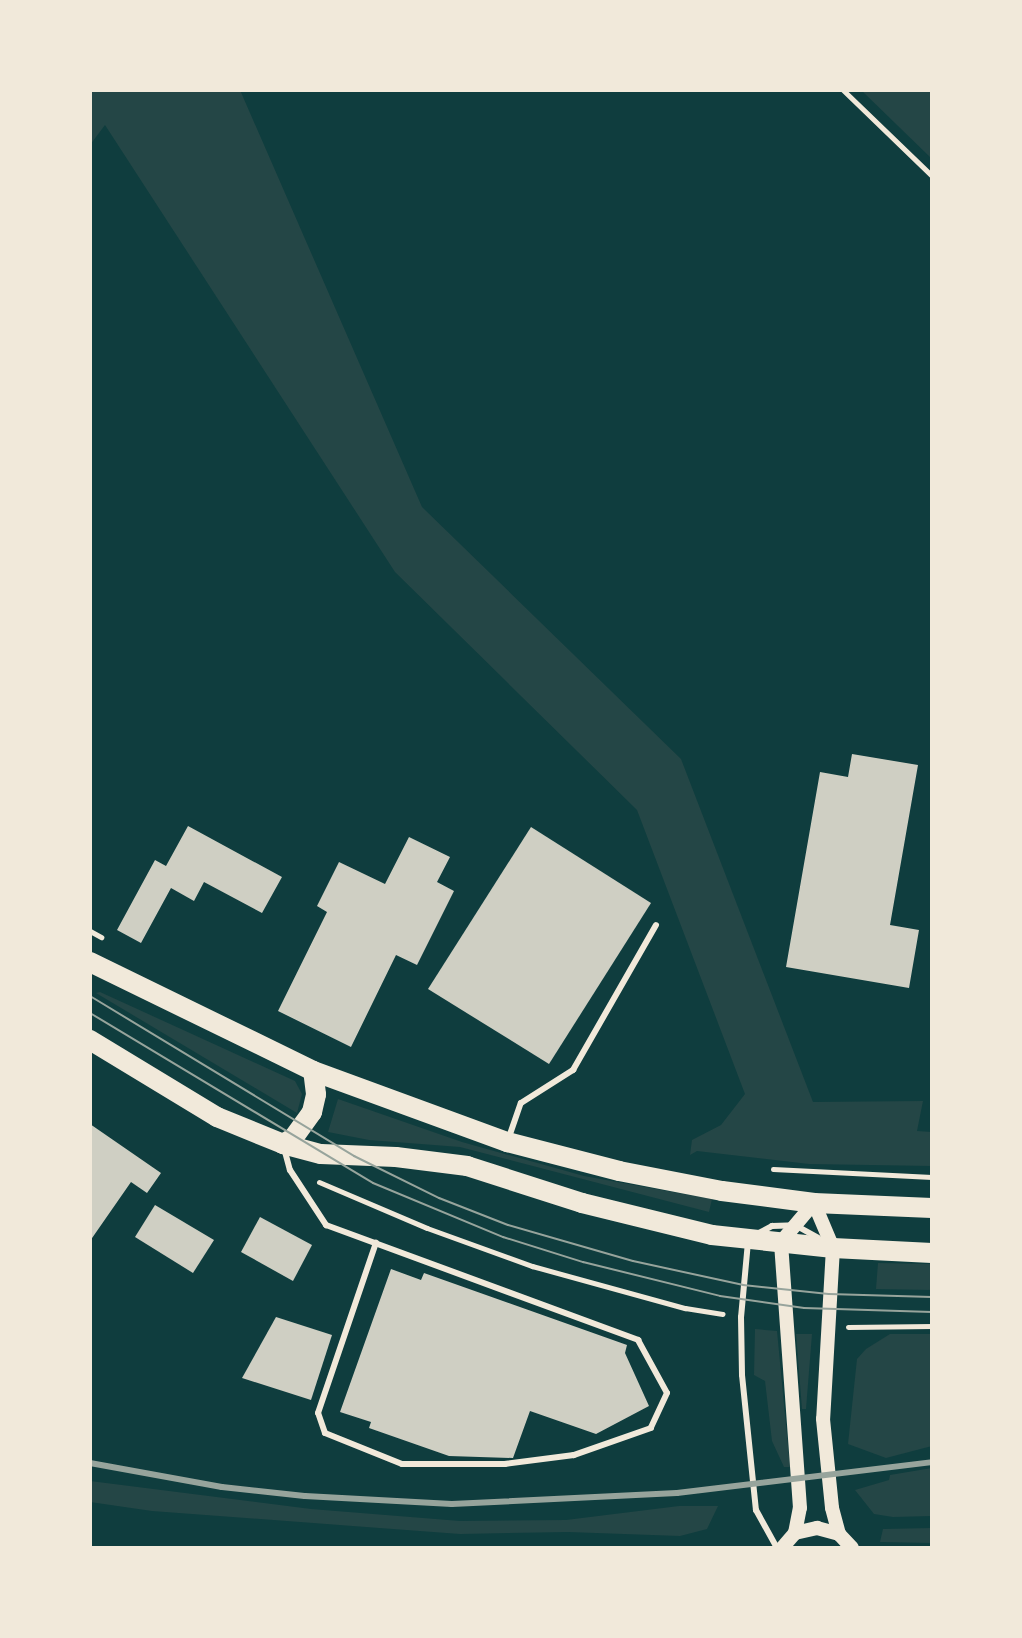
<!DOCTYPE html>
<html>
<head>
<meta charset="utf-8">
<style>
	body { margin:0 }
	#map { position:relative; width:1022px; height:1638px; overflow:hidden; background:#0f3d3e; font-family:"Work Sans",sans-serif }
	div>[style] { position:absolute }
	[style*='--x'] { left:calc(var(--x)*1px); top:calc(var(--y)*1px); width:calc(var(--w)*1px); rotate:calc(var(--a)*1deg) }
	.green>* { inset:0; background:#244646 }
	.building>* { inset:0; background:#cfcfc3 }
	.path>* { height:5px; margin:-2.5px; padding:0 2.5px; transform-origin:2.5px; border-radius:2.5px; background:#f1e9da }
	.service>* { height:6px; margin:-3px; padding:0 3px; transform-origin:3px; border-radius:3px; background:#f1e9da }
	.tertiary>* { height:14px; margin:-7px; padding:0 7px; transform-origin:7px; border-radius:7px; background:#f1e9da }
	.primary>* { height:20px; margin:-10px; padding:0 10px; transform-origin:10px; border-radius:10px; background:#f1e9da }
	.tram>* { height:2px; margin:-1px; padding:0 1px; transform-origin:1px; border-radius:1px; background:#97a49c }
	.rail>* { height:6px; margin:-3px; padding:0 3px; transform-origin:3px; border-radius:3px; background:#97a49c }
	span { translate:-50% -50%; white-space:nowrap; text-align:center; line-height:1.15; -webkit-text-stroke:8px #f1e9da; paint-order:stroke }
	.frame { position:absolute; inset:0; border:92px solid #f1e9da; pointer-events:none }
</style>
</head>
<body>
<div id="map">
	<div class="green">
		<i style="clip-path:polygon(90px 90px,240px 90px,422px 507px,681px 759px,813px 1102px,923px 1101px,917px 1131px,932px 1132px,932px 1166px,809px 1164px,697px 1151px,690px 1155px,692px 1140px,721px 1125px,745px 1094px,637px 810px,395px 572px,105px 125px,90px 145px)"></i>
		<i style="clip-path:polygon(861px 90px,932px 90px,932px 159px)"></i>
		<i style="clip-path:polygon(100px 992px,295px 1081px,302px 1094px,297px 1113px,96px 993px)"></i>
		<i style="clip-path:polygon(338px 1099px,462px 1142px,584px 1176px,712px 1199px,709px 1212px,460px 1147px,369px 1140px,328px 1132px)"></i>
		<i style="clip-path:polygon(878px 1263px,932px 1264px,932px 1290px,876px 1289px)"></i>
		<i style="clip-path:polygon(755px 1329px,777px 1331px,790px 1467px,784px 1467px,772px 1441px,765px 1381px,754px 1375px)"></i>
		<i style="clip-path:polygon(796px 1334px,812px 1334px,806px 1409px,802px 1409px)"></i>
		<i style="clip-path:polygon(890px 1334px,932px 1334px,932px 1446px,886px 1458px,848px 1444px,857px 1359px,866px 1349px)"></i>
		<i style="clip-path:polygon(932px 1468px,932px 1516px,893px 1517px,874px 1514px,855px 1490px,889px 1480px,890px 1475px)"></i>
		<i style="clip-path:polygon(90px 1481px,311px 1509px,460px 1521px,566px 1520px,679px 1506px,718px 1506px,707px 1529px,680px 1536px,568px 1532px,460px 1534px,152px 1511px,90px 1502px)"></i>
		<i style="clip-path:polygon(932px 1528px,932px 1543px,880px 1542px,883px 1529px)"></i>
	</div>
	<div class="building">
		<i style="clip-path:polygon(852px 754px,918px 765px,890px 925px,919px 930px,909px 988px,786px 967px,820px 772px,848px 777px)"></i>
		<i style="clip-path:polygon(188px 826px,282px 877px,262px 913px,204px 882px,194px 901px,171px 888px,141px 943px,117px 930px,155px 860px,166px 866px)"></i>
		<i style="clip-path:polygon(531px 827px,651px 903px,549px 1064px,428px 989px)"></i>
		<i style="clip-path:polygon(409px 837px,450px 857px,437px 882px,454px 891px,417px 965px,396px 955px,351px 1047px,278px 1011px,327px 912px,317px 906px,339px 862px,385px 884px)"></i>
		<i style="clip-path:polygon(90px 1124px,161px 1173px,147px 1193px,131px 1182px,90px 1241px)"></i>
		<i style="clip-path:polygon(155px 1205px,214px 1240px,193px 1273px,135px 1237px)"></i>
		<i style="clip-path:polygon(260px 1217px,312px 1245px,293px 1281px,241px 1252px)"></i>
		<i style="clip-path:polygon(391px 1269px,421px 1280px,424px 1273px,627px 1345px,625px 1353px,649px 1406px,596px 1434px,530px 1411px,513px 1458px,449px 1456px,369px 1428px,371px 1422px,340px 1412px)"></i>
		<i style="clip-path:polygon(276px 1317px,332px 1335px,311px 1400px,242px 1378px)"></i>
	</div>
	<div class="path">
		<i style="--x:843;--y:90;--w:124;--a:44"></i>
		<i style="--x:90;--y:931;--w:13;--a:29"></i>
		<i style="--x:773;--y:1169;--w:159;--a:2.9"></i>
		<i style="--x:319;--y:1182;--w:117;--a:23.1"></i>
		<i style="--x:427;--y:1228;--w:112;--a:19.9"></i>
		<i style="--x:532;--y:1266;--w:159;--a:15.4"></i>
		<i style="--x:685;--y:1308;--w:38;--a:9"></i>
		<i style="--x:848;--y:1327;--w:84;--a:-0.7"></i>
	</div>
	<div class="service">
		<i style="--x:508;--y:1140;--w:39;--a:-71"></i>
		<i style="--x:521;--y:1103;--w:62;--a:-32.4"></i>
		<i style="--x:573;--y:1070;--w:167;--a:-60.2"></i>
		<i style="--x:284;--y:1148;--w:23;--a:75"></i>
		<i style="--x:290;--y:1170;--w:66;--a:56.8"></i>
		<i style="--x:326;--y:1225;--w:333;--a:20.2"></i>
		<i style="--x:638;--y:1340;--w:60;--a:61.3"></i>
		<i style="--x:667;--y:1393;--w:38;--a:115"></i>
		<i style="--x:651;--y:1428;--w:82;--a:160.7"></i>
		<i style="--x:574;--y:1455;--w:70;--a:172.6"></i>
		<i style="--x:505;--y:1464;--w:103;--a:180"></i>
		<i style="--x:402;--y:1464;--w:83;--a:-158.1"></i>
		<i style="--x:325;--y:1433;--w:21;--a:-109"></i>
		<i style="--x:318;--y:1413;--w:180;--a:-71.2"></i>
		<i style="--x:759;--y:1233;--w:15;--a:-28"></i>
		<i style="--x:772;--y:1226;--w:23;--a:-2"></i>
		<i style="--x:795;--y:1225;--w:26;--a:29"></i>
		<i style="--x:748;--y:1242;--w:75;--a:95.3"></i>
		<i style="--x:741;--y:1317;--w:58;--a:89"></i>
		<i style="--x:742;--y:1375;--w:136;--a:84.1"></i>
		<i style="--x:756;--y:1510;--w:43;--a:61.1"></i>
	</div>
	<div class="tertiary">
		<i style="--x:795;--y:1533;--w:25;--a:-79"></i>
		<i style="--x:800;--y:1508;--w:267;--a:-94.1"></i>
		<i style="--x:781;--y:1242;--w:51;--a:-49.8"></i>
		<i style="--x:814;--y:1203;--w:49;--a:67.1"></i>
		<i style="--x:833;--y:1248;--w:171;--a:93.3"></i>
		<i style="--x:823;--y:1419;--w:89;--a:84.2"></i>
		<i style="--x:832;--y:1508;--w:27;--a:75"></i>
		<i style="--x:782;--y:1548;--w:20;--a:-49"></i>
		<i style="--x:795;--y:1533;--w:23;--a:-13"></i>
		<i style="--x:817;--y:1528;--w:23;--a:15"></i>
		<i style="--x:839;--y:1534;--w:19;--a:47"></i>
	</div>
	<div class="primary">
		<i style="--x:90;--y:962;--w:248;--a:26"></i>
		<i style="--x:313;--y:1071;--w:207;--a:20.1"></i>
		<i style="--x:507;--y:1142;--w:116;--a:14.5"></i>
		<i style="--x:619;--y:1171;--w:105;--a:11"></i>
		<i style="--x:722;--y:1191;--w:93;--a:7.4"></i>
		<i style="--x:814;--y:1203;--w:118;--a:2.4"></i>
		<i style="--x:90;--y:1040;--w:149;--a:31.2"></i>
		<i style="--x:217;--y:1117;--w:71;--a:22.2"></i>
		<i style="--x:283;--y:1144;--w:39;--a:15"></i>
		<i style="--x:321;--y:1154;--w:75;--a:2.3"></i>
		<i style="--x:396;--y:1157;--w:72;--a:7.2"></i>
		<i style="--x:467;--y:1166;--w:121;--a:17.8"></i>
		<i style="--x:582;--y:1203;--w:134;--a:13.8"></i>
		<i style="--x:712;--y:1235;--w:122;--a:6.1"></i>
		<i style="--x:833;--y:1248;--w:99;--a:2.9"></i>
		<i style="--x:283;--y:1144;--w:13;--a:-32"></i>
		<i style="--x:294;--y:1137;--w:31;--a:-54"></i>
		<i style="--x:312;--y:1112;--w:18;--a:-77"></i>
		<i style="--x:316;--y:1094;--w:23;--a:-97"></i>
	</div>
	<div class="tram">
		<i style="--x:90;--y:996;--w:309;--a:31.2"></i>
		<i style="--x:354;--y:1156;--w:95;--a:26.3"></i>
		<i style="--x:439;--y:1198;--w:74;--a:21.4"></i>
		<i style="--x:508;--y:1225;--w:130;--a:16.1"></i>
		<i style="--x:633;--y:1261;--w:113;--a:12.3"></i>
		<i style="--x:743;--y:1285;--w:86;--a:6"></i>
		<i style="--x:829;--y:1294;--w:103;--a:1.7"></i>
		<i style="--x:90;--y:1013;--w:330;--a:31"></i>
		<i style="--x:373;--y:1183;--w:141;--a:22.6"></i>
		<i style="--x:503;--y:1237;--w:84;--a:17.4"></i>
		<i style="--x:583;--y:1262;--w:141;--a:13.9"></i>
		<i style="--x:720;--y:1296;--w:85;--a:8.1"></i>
		<i style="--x:804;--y:1308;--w:128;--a:1.8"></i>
	</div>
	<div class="rail">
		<i style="--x:90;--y:1463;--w:134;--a:10.3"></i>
		<i style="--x:222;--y:1487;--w:83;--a:6.2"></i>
		<i style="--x:305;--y:1496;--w:147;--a:3.1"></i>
		<i style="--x:452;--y:1504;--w:225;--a:-2.8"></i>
		<i style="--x:677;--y:1493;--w:257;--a:-6.9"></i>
	</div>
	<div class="frame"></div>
</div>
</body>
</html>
